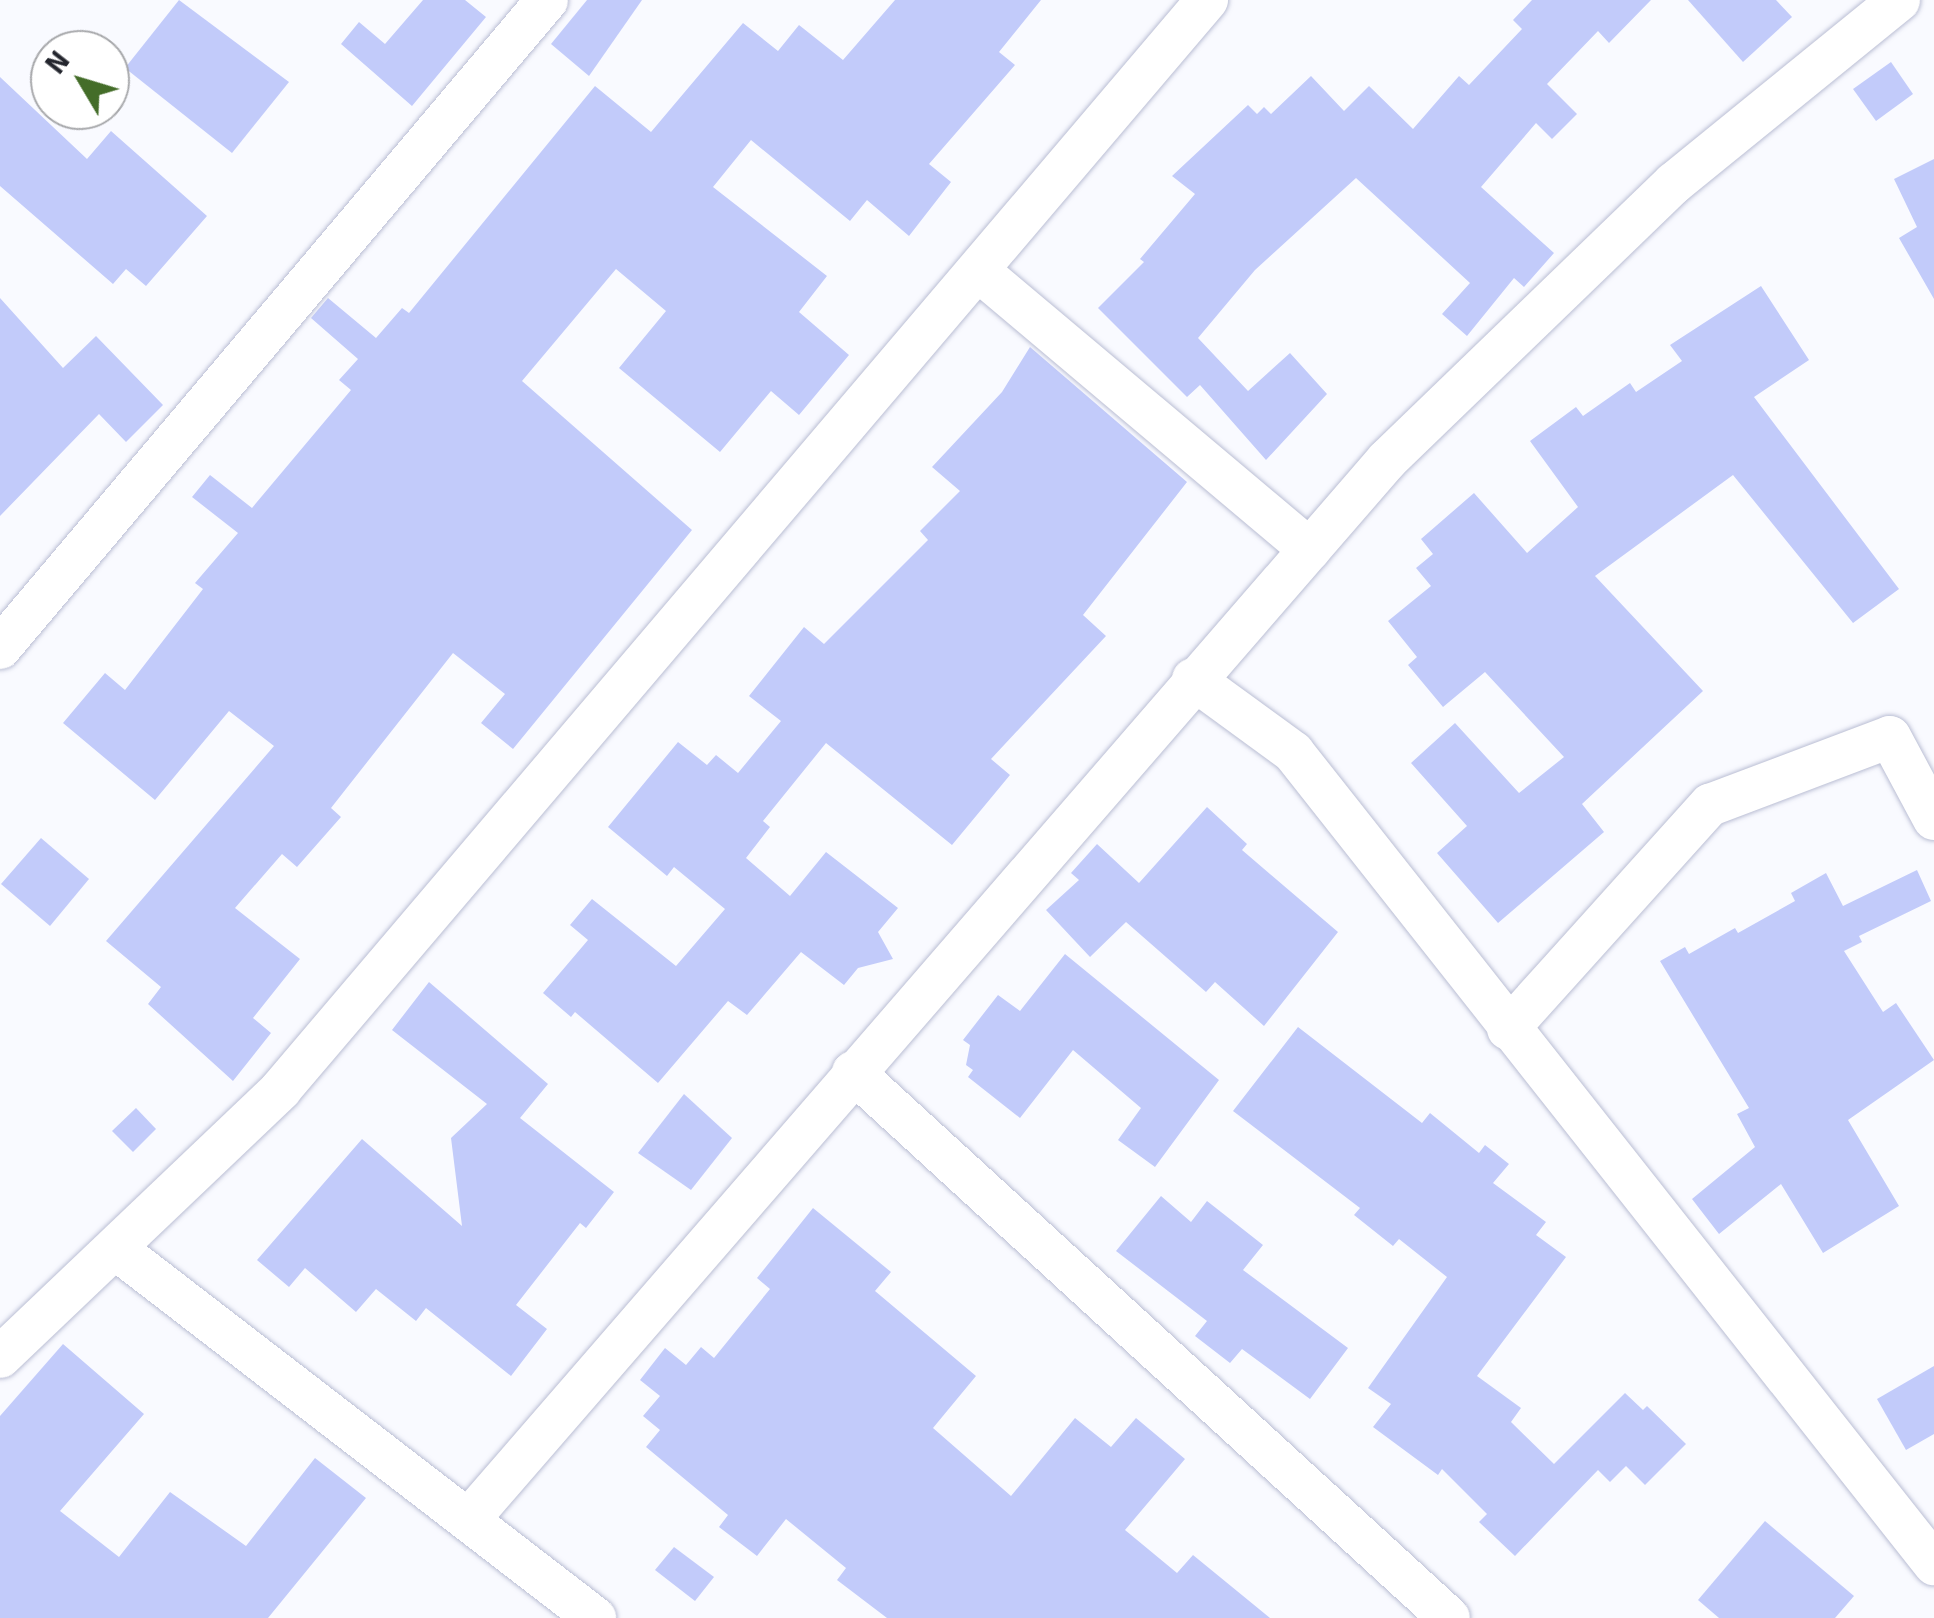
<!DOCTYPE html>
<html>
<head>
<meta charset="utf-8">
<style>
	body { margin:0 }
	#map { position:relative; width:1934px; height:1618px; overflow:hidden; background:#f9faff; font-family:Signika,sans-serif }
	div>[style] { position:absolute }
	[style*='--x'] { left:calc(var(--x)*1px); top:calc(var(--y)*1px); width:calc(var(--w)*1px); rotate:calc(var(--a)*1deg) }
	.building>* { inset:0; background:#c2cbfa }
	.roads { filter:drop-shadow(0 0 2px #babed4) drop-shadow(0 0 2px #babed4) }
	.minor>* { height:42px; margin:-21px; padding:0 21px; transform-origin:21px; border-radius:21px; background:#fff }
	span { translate:-50% -50%; white-space:nowrap; text-align:center; line-height:1.15; -webkit-text-stroke:8px #fff; paint-order:stroke }
	.north { position:absolute; left:30px; top:30px; width:100px; height:100px; box-sizing:border-box; background:#fff; border:2px solid #a7a8ab; border-radius:50%; rotate:308deg; font-size:28px; font-weight:700; line-height:40px; text-align:center; color:#24262e }
	.north::after { content:''; display:block; margin:auto; width:35px; height:45px; background:#446d29; clip-path:polygon(50% 0,100% 100%,50% 72%,0 100%) }
</style>
</head>
<body>
<div id="map">
	<div class="building">
		<i style="clip-path:polygon(179px 0,289px 82px,232px 153px,125px 68px)"></i>
		<i style="clip-path:polygon(423px 0,465px 0,486px 17px,412px 106px,341px 44px,359px 22px,385px 44px)"></i>
		<i style="clip-path:polygon(587px 0,642px 0,589px 76px,551px 44px)"></i>
		<i style="clip-path:polygon(895px 0,1041px 0,999px 52px,1015px 65px,929px 164px,951px 182px,909px 236px,867px 200px,850px 221px,751px 140px,713px 187px,827px 276px,799px 312px,849px 355px,799px 415px,771px 391px,720px 452px,619px 368px,666px 311px,616px 269px,522px 381px,692px 530px,513px 749px,481px 723px,505px 694px,453px 653px,331px 808px,341px 817px,297px 867px,282px 854px,235px 908px,300px 959px,253px 1018px,271px 1033px,233px 1081px,148px 1004px,161px 987px,106px 941px,274px 746px,229px 711px,155px 800px,63px 723px,105px 673px,125px 690px,203px 589px,195px 583px,238px 533px,192px 497px,210px 475px,252px 508px,351px 390px,339px 380px,358px 359px,311px 318px,328px 298px,376px 338px,402px 308px,409px 313px,595px 86px,651px 132px,743px 23px,778px 51px,799px 25px,843px 60px)"></i>
		<i style="clip-path:polygon(1532px 0,1651px 0,1609px 43px,1598px 31px,1547px 84px,1577px 114px,1552px 139px,1536px 123px,1481px 187px,1554px 253px,1524px 287px,1514px 278px,1467px 336px,1442px 314px,1470px 283px,1356px 178px,1255px 270px,1198px 338px,1248px 391px,1290px 353px,1327px 394px,1266px 460px,1200px 385px,1187px 397px,1098px 308px,1144px 262px,1140px 259px,1195px 194px,1172px 176px,1248px 105px,1257px 114px,1264px 107px,1271px 114px,1311px 76px,1344px 111px,1369px 86px,1413px 129px,1459px 76px,1469px 85px,1522px 29px,1513px 20px)"></i>
		<i style="clip-path:polygon(1688px 0,1776px 0,1792px 17px,1743px 62px)"></i>
		<i style="clip-path:polygon(1891px 62px,1913px 94px,1876px 121px,1853px 89px)"></i>
		<i style="clip-path:polygon(0 77px,87px 159px,111px 131px,207px 216px,146px 286px,126px 269px,113px 284px,0 186px)"></i>
		<i style="clip-path:polygon(1934px 159px,1934px 299px,1899px 238px,1917px 227px,1894px 179px)"></i>
		<i style="clip-path:polygon(1761px 286px,1809px 360px,1754px 397px,1899px 589px,1853px 623px,1733px 475px,1595px 576px,1703px 691px,1582px 804px,1604px 832px,1498px 923px,1437px 853px,1467px 826px,1411px 763px,1455px 723px,1519px 793px,1564px 757px,1485px 672px,1443px 707px,1408px 665px,1417px 657px,1388px 621px,1431px 586px,1416px 568px,1433px 554px,1421px 539px,1474px 493px,1527px 553px,1578px 507px,1530px 441px,1576px 407px,1583px 416px,1630px 383px,1636px 392px,1682px 361px,1670px 345px)"></i>
		<i style="clip-path:polygon(0 298px,63px 368px,96px 336px,163px 405px,126px 442px,99px 414px,0 516px)"></i>
		<i style="clip-path:polygon(1030px 347px,1187px 482px,1083px 615px,1106px 636px,991px 759px,1010px 775px,952px 845px,826px 743px,763px 821px,770px 827px,746px 858px,790px 896px,826px 852px,898px 908px,878px 932px,893px 959px,858px 968px,844px 985px,801px 952px,747px 1015px,728px 1001px,658px 1083px,575px 1012px,571px 1017px,543px 993px,588px 940px,570px 925px,592px 899px,676px 966px,725px 909px,674px 867px,667px 876px,608px 827px,678px 742px,707px 765px,716px 755px,738px 773px,781px 721px,749px 696px,804px 627px,824px 644px,928px 540px,920px 531px,960px 491px,932px 467px,1002px 392px)"></i>
		<i style="clip-path:polygon(1207px 807px,1247px 844px,1242px 850px,1338px 932px,1264px 1026px,1215px 982px,1206px 992px,1126px 922px,1090px 957px,1046px 910px,1079px 880px,1071px 873px,1097px 844px,1139px 883px)"></i>
		<i style="clip-path:polygon(41px 838px,89px 879px,50px 926px,1px 884px)"></i>
		<i style="clip-path:polygon(1917px 870px,1931px 901px,1859px 936px,1862px 942px,1844px 951px,1883px 1012px,1896px 1003px,1934px 1060px,1848px 1120px,1899px 1206px,1823px 1253px,1781px 1184px,1719px 1234px,1692px 1199px,1755px 1147px,1737px 1114px,1749px 1108px,1660px 961px,1685px 947px,1689px 954px,1735px 928px,1738px 933px,1795px 901px,1791px 893px,1826px 873px,1843px 906px)"></i>
		<i style="clip-path:polygon(1065px 954px,1219px 1080px,1155px 1167px,1118px 1140px,1141px 1108px,1073px 1050px,1020px 1118px,968px 1077px,973px 1070px,966px 1065px,970px 1045px,963px 1040px,998px 995px,1020px 1011px)"></i>
		<i style="clip-path:polygon(429px 982px,548px 1084px,520px 1118px,614px 1192px,586px 1228px,580px 1223px,516px 1305px,547px 1329px,511px 1376px,426px 1308px,416px 1321px,376px 1289px,356px 1312px,305px 1268px,289px 1287px,257px 1260px,362px 1139px,462px 1226px,451px 1138px,487px 1104px,392px 1030px)"></i>
		<i style="clip-path:polygon(1298px 1027px,1422px 1123px,1430px 1113px,1479px 1153px,1485px 1145px,1509px 1164px,1493px 1183px,1546px 1222px,1536px 1235px,1566px 1257px,1477px 1376px,1521px 1408px,1511px 1422px,1554px 1464px,1625px 1393px,1643px 1410px,1647px 1406px,1686px 1444px,1645px 1485px,1626px 1466px,1610px 1482px,1598px 1470px,1515px 1556px,1479px 1522px,1487px 1514px,1442px 1469px,1438px 1475px,1373px 1427px,1391px 1404px,1368px 1388px,1447px 1277px,1399px 1239px,1393px 1246px,1354px 1215px,1360px 1208px,1233px 1111px)"></i>
		<i style="clip-path:polygon(684px 1094px,732px 1138px,691px 1190px,638px 1153px)"></i>
		<i style="clip-path:polygon(136px 1108px,156px 1129px,133px 1152px,112px 1131px)"></i>
		<i style="clip-path:polygon(1161px 1196px,1191px 1222px,1207px 1201px,1263px 1245px,1243px 1270px,1348px 1348px,1310px 1399px,1242px 1349px,1230px 1363px,1195px 1336px,1207px 1321px,1116px 1251px)"></i>
		<i style="clip-path:polygon(813px 1208px,891px 1272px,875px 1291px,976px 1376px,933px 1428px,1011px 1496px,1075px 1418px,1111px 1447px,1136px 1418px,1185px 1459px,1125px 1530px,1177px 1573px,1193px 1555px,1270px 1618px,887px 1618px,837px 1580px,846px 1568px,786px 1519px,757px 1556px,719px 1527px,728px 1515px,646px 1447px,660px 1430px,643px 1416px,660px 1396px,640px 1380px,665px 1348px,686px 1365px,701px 1347px,714px 1358px,770px 1289px,757px 1278px)"></i>
		<i style="clip-path:polygon(63px 1344px,144px 1414px,60px 1511px,119px 1557px,170px 1492px,246px 1546px,315px 1458px,366px 1498px,268px 1618px,0 1618px,0 1416px)"></i>
		<i style="clip-path:polygon(1934px 1366px,1934px 1434px,1906px 1450px,1877px 1399px)"></i>
		<i style="clip-path:polygon(1765px 1521px,1854px 1596px,1835px 1618px,1719px 1618px,1698px 1600px)"></i>
		<i style="clip-path:polygon(674px 1547px,714px 1577px,695px 1601px,655px 1570px)"></i>
	</div>
	<div class="roads">
		<div class="minor">
			<i style="--x:980;--y:272;--w:431;--a:40.1"></i>
			<i style="--x:0;--y:648;--w:848;--a:-49.83"></i>
			<i style="--x:1193;--y:679;--w:124;--a:36.1"></i>
			<i style="--x:1293;--y:752;--w:1035;--a:51.71"></i>
			<i style="--x:1508;--y:1029;--w:302;--a:-48"></i>
			<i style="--x:1710;--y:805;--w:192;--a:-20.7"></i>
			<i style="--x:1890;--y:737;--w:93;--a:61.8"></i>
			<i style="--x:853;--y:1072;--w:808;--a:42.49"></i>
			<i style="--x:116;--y:1249;--w:605;--a:37.61"></i>
			<i style="--x:0;--y:1357;--w:387;--a:-43.6"></i>
			<i style="--x:280;--y:1090;--w:1431;--a:-49.62"></i>
			<i style="--x:470;--y:1518;--w:1400;--a:-49.08"></i>
			<i style="--x:1387;--y:460;--w:399;--a:-44"></i>
			<i style="--x:1674;--y:183;--w:290;--a:-39.1"></i>
		</div>
	</div>
	<div class="north">N</div>
</div>
</body>
</html>
